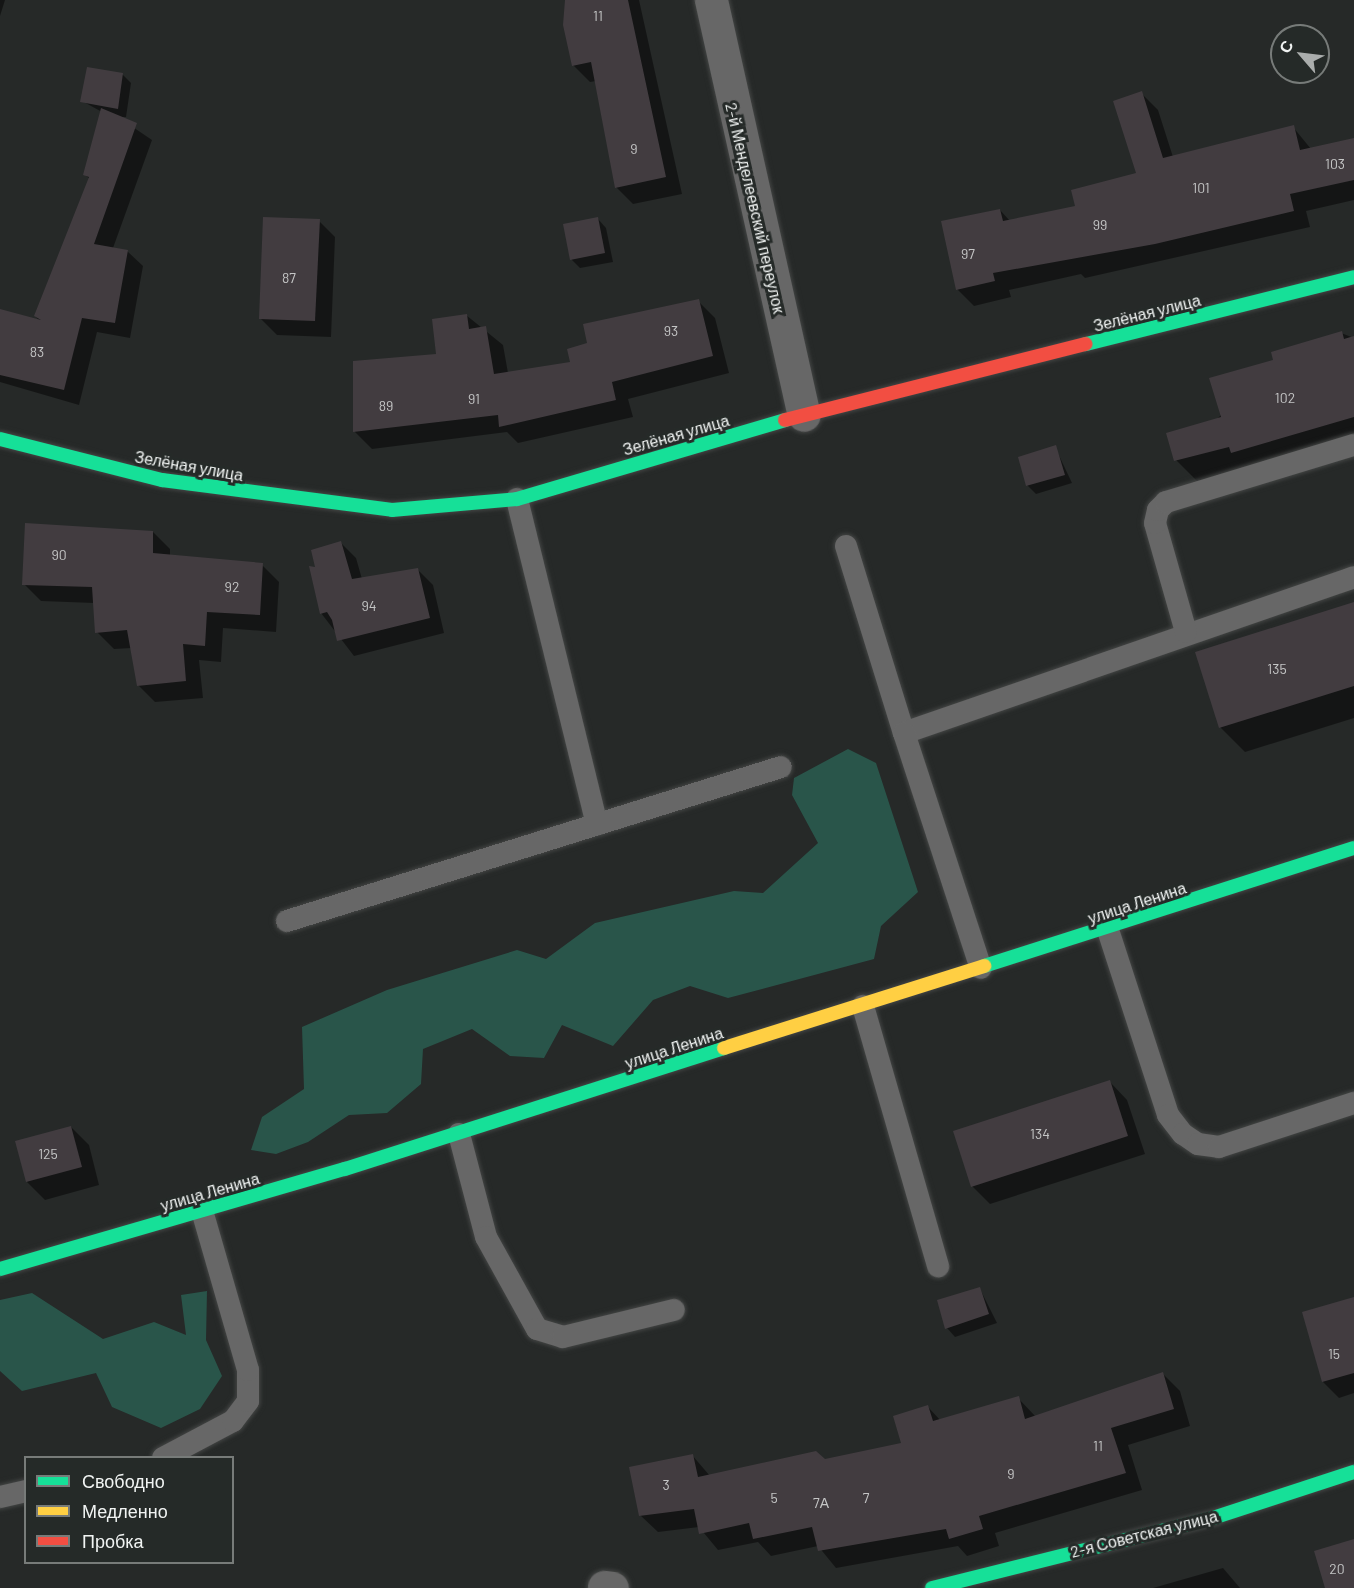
<!DOCTYPE html>
<html>
<head>
<meta charset="utf-8">
<style>
	body { margin:0 }
	#map { position:relative; width:1354px; height:1588px; overflow:hidden; background:#262928; font-family:Barlow,sans-serif }
	div>[style] { position:absolute }
	[style*='--x'] { left:calc(var(--x)*1px); top:calc(var(--y)*1px); width:calc(var(--w)*1px); rotate:calc(var(--a)*1deg) }
	.green>* { inset:0; background:#29554a }
	.shadow>* { inset:0; background:#0007 }
	.building>* { inset:0; background:#423c40 }
	.roads { filter:drop-shadow(0 0 2px #434544) drop-shadow(0 0 2px #434544) }
	.lane>* { height:22px; margin:-11px; padding:0 11px; transform-origin:11px; border-radius:11px; background:#676767 }
	.street>* { height:33px; margin:-16.5px; padding:0 16.5px; transform-origin:16.5px; border-radius:16.5px; background:#676767 }
	.fast>* { height:14px; margin:-7px; padding:0 7px; transform-origin:7px; border-radius:7px; background:#16e098 }
	.slow>* { height:14px; margin:-7px; padding:0 7px; transform-origin:7px; border-radius:7px; background:#ffcf43 }
	.jam>* { height:14px; margin:-7px; padding:0 7px; transform-origin:7px; border-radius:7px; background:#f24e42 }
	span { translate:-50% -50%; white-space:nowrap; text-align:center; line-height:1.15; -webkit-text-stroke:6px #252a28; paint-order:stroke }
	.number-label { font-size:14px; color:#c5c6c6 }
	.number-label span { -webkit-text-stroke-width:0 }
	.street-label { font-size:16px; color:#f1f4f3 }
	.legend { position:absolute; left:24px; top:1456px; width:210px; height:108px; box-sizing:border-box; background:#252a28; border:2px solid #777b79; margin:0; padding:8px 10px; list-style:none; font-size:18px; color:#f1f4f3 }
	.legend li { display:flex; align-items:center; gap:12px; height:30px }
	.legend b { width:30px; border:2px solid #777b79 }
	.north { position:absolute; left:1270px; top:24px; width:60px; height:60px; box-sizing:border-box; background:#252a28; border:2px solid #777b79; border-radius:50%; rotate:298deg; font-size:16px; font-weight:700; line-height:24px; text-align:center; color:#f1f4f3 }
	.north::after { content:''; display:block; margin:auto; width:21px; height:27px; background:#aaadac; clip-path:polygon(50% 0,100% 100%,50% 72%,0 100%) }
</style>
</head>
<body>
<div id="map">
	<div class="green">
		<i style="clip-path:polygon(848px 749px,876px 763px,918px 892px,881px 926px,874px 959px,728px 998px,690px 986px,653px 1000px,613px 1046px,562px 1025px,544px 1058px,510px 1056px,472px 1029px,423px 1049px,421px 1084px,387px 1113px,349px 1115px,308px 1142px,276px 1154px,251px 1150px,262px 1117px,304px 1089px,302px 1027px,387px 990px,517px 950px,546px 959px,595px 923px,734px 891px,763px 893px,818px 843px,792px 795px,794px 778px)"></i>
		<i style="clip-path:polygon(207px 1291px,206px 1340px,222px 1376px,200px 1409px,161px 1428px,112px 1407px,96px 1373px,22px 1391px,0 1371px,0 1300px,32px 1293px,103px 1339px,154px 1322px,186px 1335px,181px 1295px)"></i>
	</div>
	<div class="shadow">
		<i style="clip-path:polygon(0 0,5px 0,0 16px)"></i>
		<i style="clip-path:polygon(567px 0,639px 0,682px 194px,633px 204px,616px 187px,596px 81px,590px 82px,573px 65px)"></i>
		<i style="clip-path:polygon(88px 69px,123px 75px,131px 83px,126px 117px,118px 117px,152px 140px,113px 248px,127px 251px,143px 266px,130px 338px,97px 332px,79px 405px,0 382px,0 312px,40px 321px,35px 316px,90px 179px,85px 175px,102px 112px,82px 101px)"></i>
		<i style="clip-path:polygon(1141px 93px,1158px 110px,1173px 157px,1293px 127px,1311px 149px,1354px 140px,1354px 200px,1306px 211px,1310px 227px,1085px 278px,1081px 274px,1009px 290px,1011px 297px,974px 306px,957px 289px,1000px 210px,1010px 221px,1076px 207px,1138px 175px)"></i>
		<i style="clip-path:polygon(598px 219px,606px 228px,613px 262px,580px 268px,572px 260px,565px 225px)"></i>
		<i style="clip-path:polygon(319px 221px,335px 237px,331px 337px,277px 335px,260px 318px)"></i>
		<i style="clip-path:polygon(698px 301px,715px 318px,729px 373px,628px 399px,633px 417px,518px 443px,507px 432px,372px 449px,355px 432px,355px 362px,438px 356px,466px 315px,503px 345px,508px 373px,572px 364px,589px 344px)"></i>
		<i style="clip-path:polygon(1341px 333px,1354px 338px,1354px 451px,1202px 486px,1176px 460px,1275px 361px)"></i>
		<i style="clip-path:polygon(1055px 447px,1072px 483px,1036px 494px,1027px 485px)"></i>
		<i style="clip-path:polygon(153px 532px,170px 549px,170px 556px,262px 565px,279px 582px,276px 632px,223px 628px,221px 662px,199px 660px,203px 698px,155px 702px,138px 685px,132px 648px,114px 649px,97px 632px,94px 603px,41px 601px,24px 584px)"></i>
		<i style="clip-path:polygon(341px 543px,356px 558px,362px 579px,417px 569px,433px 585px,444px 633px,354px 656px,321px 613px,317px 568px)"></i>
		<i style="clip-path:polygon(1354px 603px,1354px 718px,1245px 752px,1220px 727px)"></i>
		<i style="clip-path:polygon(1110px 1082px,1127px 1100px,1145px 1154px,990px 1204px,972px 1186px)"></i>
		<i style="clip-path:polygon(71px 1127px,89px 1145px,99px 1185px,45px 1200px,27px 1182px)"></i>
		<i style="clip-path:polygon(980px 1289px,997px 1323px,955px 1337px,947px 1328px)"></i>
		<i style="clip-path:polygon(1354px 1298px,1354px 1393px,1339px 1398px,1323px 1382px)"></i>
		<i style="clip-path:polygon(1162px 1373px,1180px 1391px,1190px 1426px,1128px 1445px,1142px 1490px,995px 1533px,999px 1546px,967px 1556px,958px 1546px,836px 1568px,818px 1546px,771px 1556px,758px 1542px,718px 1550px,699px 1527px,658px 1532px,640px 1515px,692px 1455px,710px 1476px,824px 1461px,903px 1444px,928px 1407px,941px 1421px,1018px 1398px,1036px 1417px)"></i>
		<i style="clip-path:polygon(1223px 1568px,1240px 1588px,1153px 1588px)"></i>
	</div>
	<div class="building">
		<i style="clip-path:polygon(565px 0,628px 0,666px 177px,615px 188px,591px 62px,572px 66px,563px 25px)"></i>
		<i style="clip-path:polygon(87px 67px,123px 73px,118px 109px,80px 102px)"></i>
		<i style="clip-path:polygon(1142px 91px,1163px 158px,1294px 125px,1300px 150px,1354px 138px,1354px 180px,1290px 194px,1294px 211px,1155px 244px,993px 273px,995px 281px,956px 290px,941px 221px,1000px 209px,1003px 221px,1075px 206px,1071px 190px,1136px 173px,1113px 101px)"></i>
		<i style="clip-path:polygon(101px 108px,137px 123px,94px 244px,128px 250px,115px 323px,82px 318px,64px 390px,0 375px,0 309px,41px 320px,34px 316px,89px 177px,83px 175px)"></i>
		<i style="clip-path:polygon(263px 217px,320px 219px,315px 321px,259px 319px)"></i>
		<i style="clip-path:polygon(598px 217px,605px 253px,570px 260px,563px 224px)"></i>
		<i style="clip-path:polygon(699px 299px,713px 356px,612px 382px,616px 400px,499px 427px,498px 415px,353px 432px,353px 361px,436px 354px,432px 319px,467px 314px,469px 329px,486px 326px,494px 374px,570px 362px,567px 349px,587px 343px,583px 324px)"></i>
		<i style="clip-path:polygon(1342px 331px,1344px 339px,1354px 336px,1354px 417px,1231px 453px,1229px 447px,1174px 461px,1166px 433px,1221px 417px,1209px 378px,1273px 360px,1271px 352px)"></i>
		<i style="clip-path:polygon(1056px 445px,1065px 475px,1026px 486px,1018px 457px)"></i>
		<i style="clip-path:polygon(25px 523px,153px 531px,153px 553px,263px 563px,260px 615px,207px 612px,205px 646px,183px 644px,186px 681px,137px 686px,127px 630px,95px 633px,92px 587px,22px 585px)"></i>
		<i style="clip-path:polygon(341px 541px,352px 579px,418px 568px,430px 618px,337px 641px,332px 620px,327px 612px,320px 614px,309px 566px,315px 567px,311px 550px)"></i>
		<i style="clip-path:polygon(1354px 602px,1354px 686px,1219px 728px,1195px 652px)"></i>
		<i style="clip-path:polygon(1110px 1080px,1128px 1136px,971px 1187px,953px 1131px)"></i>
		<i style="clip-path:polygon(71px 1126px,82px 1167px,26px 1182px,15px 1141px)"></i>
		<i style="clip-path:polygon(980px 1287px,989px 1314px,945px 1329px,937px 1300px)"></i>
		<i style="clip-path:polygon(1354px 1297px,1354px 1373px,1322px 1382px,1302px 1312px)"></i>
		<i style="clip-path:polygon(1163px 1372px,1174px 1409px,1111px 1428px,1126px 1473px,979px 1516px,983px 1529px,949px 1539px,946px 1529px,818px 1551px,812px 1527px,753px 1539px,749px 1523px,699px 1534px,694px 1509px,639px 1516px,629px 1467px,693px 1454px,698px 1477px,816px 1451px,825px 1459px,901px 1443px,893px 1416px,928px 1405px,933px 1421px,1019px 1396px,1025px 1419px)"></i>
		<i style="clip-path:polygon(1354px 1539px,1354px 1588px,1325px 1588px,1314px 1551px)"></i>
	</div>
	<div class="roads">
		<div class="lane">
			<i style="--x:517;--y:499;--w:335;--a:76.2"></i>
			<i style="--x:846;--y:546;--w:196;--a:72.8"></i>
			<i style="--x:904;--y:733;--w:476;--a:-19.1"></i>
			<i style="--x:1186;--y:632;--w:113;--a:-105.9"></i>
			<i style="--x:1155;--y:523;--w:13;--a:-77"></i>
			<i style="--x:1158;--y:510;--w:11;--a:-45"></i>
			<i style="--x:1166;--y:502;--w:196;--a:-16.9"></i>
			<i style="--x:904;--y:733;--w:247;--a:71.9"></i>
			<i style="--x:287;--y:921;--w:517;--a:-17.31"></i>
			<i style="--x:1108;--y:930;--w:194;--a:72"></i>
			<i style="--x:1168;--y:1115;--w:24;--a:52"></i>
			<i style="--x:1183;--y:1134;--w:18;--a:34"></i>
			<i style="--x:1198;--y:1144;--w:21;--a:8"></i>
			<i style="--x:1219;--y:1147;--w:142;--a:-18.1"></i>
			<i style="--x:863;--y:1006;--w:271;--a:73.9"></i>
			<i style="--x:459;--y:1134;--w:106;--a:75.3"></i>
			<i style="--x:486;--y:1237;--w:105;--a:61"></i>
			<i style="--x:537;--y:1329;--w:27;--a:17"></i>
			<i style="--x:563;--y:1337;--w:114;--a:-13.7"></i>
			<i style="--x:163;--y:1458;--w:79;--a:-27.9"></i>
			<i style="--x:233;--y:1421;--w:25;--a:-53"></i>
			<i style="--x:248;--y:1401;--w:31;--a:-90"></i>
			<i style="--x:248;--y:1370;--w:166;--a:-106.1"></i>
			<i style="--x:0;--y:1497;--w:27;--a:-13"></i>
		</div>
		<div class="street">
			<i style="--x:711;--y:0;--w:425;--a:77.4"></i>
			<i style="--x:604;--y:1587;--w:8;--a:7"></i>
		</div>
		<div class="fast">
			<i style="--x:1086;--y:344;--w:276;--a:-14"></i>
			<i style="--x:0;--y:439;--w:167;--a:14.2"></i>
			<i style="--x:162;--y:480;--w:232;--a:7.4"></i>
			<i style="--x:392;--y:510;--w:125;--a:-5"></i>
			<i style="--x:517;--y:499;--w:279;--a:-16.4"></i>
			<i style="--x:984;--y:966;--w:388;--a:-17.7"></i>
			<i style="--x:0;--y:1269;--w:359;--a:-16.2"></i>
			<i style="--x:345;--y:1169;--w:398;--a:-17.7"></i>
			<i style="--x:932;--y:1588;--w:293;--a:-14"></i>
			<i style="--x:1216;--y:1517;--w:145;--a:-18.1"></i>
		</div>
		<div class="slow">
			<i style="--x:724;--y:1048;--w:273;--a:-17.5"></i>
		</div>
		<div class="jam">
			<i style="--x:785;--y:420;--w:310;--a:-14.2"></i>
		</div>
	</div>
	<div class="number-label">
		<span style="left:598px;top:16px">11</span>
		<span style="left:634px;top:149px">9</span>
		<span style="left:1335px;top:164px">103</span>
		<span style="left:1201px;top:188px">101</span>
		<span style="left:1100px;top:225px">99</span>
		<span style="left:968px;top:254px">97</span>
		<span style="left:289px;top:278px">87</span>
		<span style="left:671px;top:331px">93</span>
		<span style="left:37px;top:352px">83</span>
		<span style="left:1285px;top:398px">102</span>
		<span style="left:474px;top:399px">91</span>
		<span style="left:386px;top:406px">89</span>
		<span style="left:59px;top:555px">90</span>
		<span style="left:232px;top:587px">92</span>
		<span style="left:369px;top:606px">94</span>
		<span style="left:1277px;top:669px">135</span>
		<span style="left:1040px;top:1134px">134</span>
		<span style="left:48px;top:1154px">125</span>
		<span style="left:1334px;top:1354px">15</span>
		<span style="left:1098px;top:1446px">11</span>
		<span style="left:1011px;top:1474px">9</span>
		<span style="left:666px;top:1485px">3</span>
		<span style="left:774px;top:1498px">5</span>
		<span style="left:866px;top:1498px">7</span>
		<span style="left:821px;top:1503px">7А</span>
		<span style="left:1337px;top:1569px">20</span>
	</div>
	<div class="street-label">
		<span style="left:755px;top:208px;rotate:77deg">2-й Менделеевский переулок</span>
		<span style="left:1147px;top:313px;rotate:-14deg">Зелёная улица</span>
		<span style="left:676px;top:435px;rotate:-16deg">Зелёная улица</span>
		<span style="left:189px;top:466px;rotate:10deg">Зелёная улица</span>
		<span style="left:1137px;top:903px;rotate:-18deg">улица Ленина</span>
		<span style="left:674px;top:1048px;rotate:-18deg">улица Ленина</span>
		<span style="left:210px;top:1192px;rotate:-16deg">улица Ленина</span>
		<span style="left:1144px;top:1534px;rotate:-14deg">2-я Советская улица</span>
	</div>
	<ul class="legend">
	<li><b style="height:8px;background:#16e098"></b>Свободно</li>
	<li><b style="height:8px;background:#ffcf43"></b>Медленно</li>
	<li><b style="height:8px;background:#f24e42"></b>Пробка</li>
	</ul>
	<div class="north">С</div>
</div>
</body>
</html>
